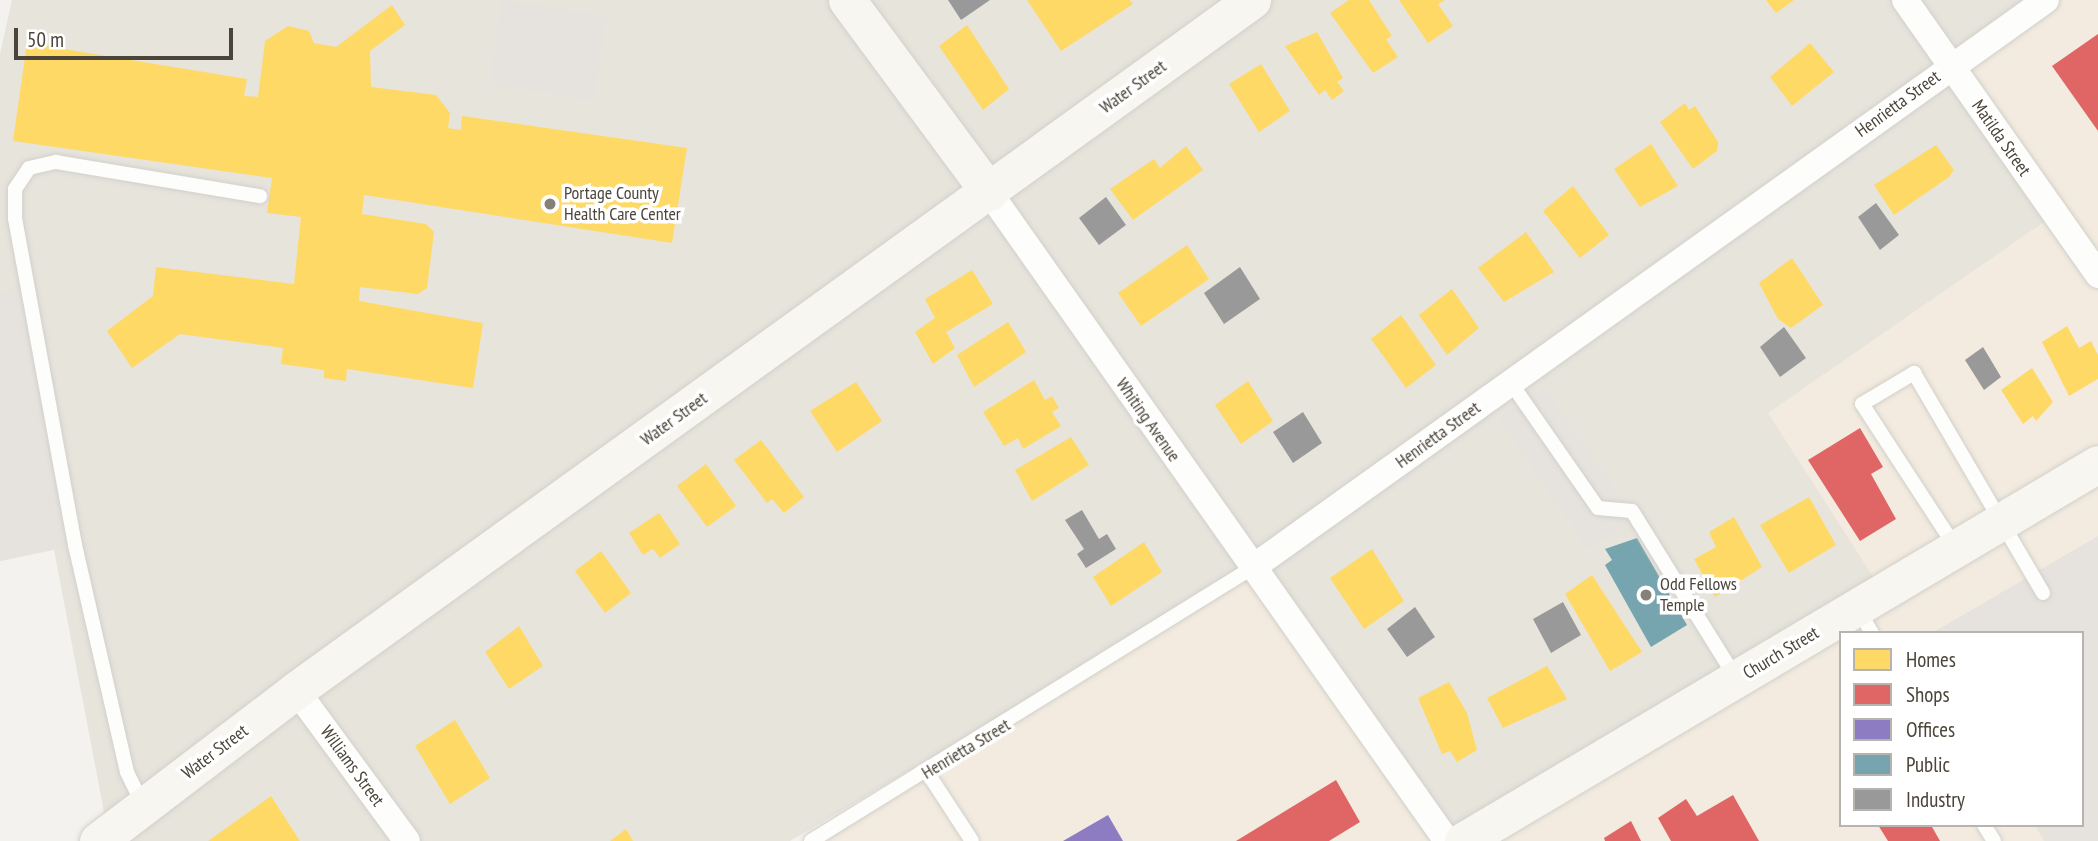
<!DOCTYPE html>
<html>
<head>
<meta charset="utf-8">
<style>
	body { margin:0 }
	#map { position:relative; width:2098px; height:841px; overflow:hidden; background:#f4f2ee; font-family:"PT Sans Narrow",sans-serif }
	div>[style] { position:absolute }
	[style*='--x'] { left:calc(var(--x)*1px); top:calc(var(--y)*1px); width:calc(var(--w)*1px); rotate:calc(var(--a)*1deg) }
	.residential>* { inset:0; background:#e7e4dc }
	.commercial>* { inset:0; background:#f3ebdf }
	.parking>* { inset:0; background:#e6e3df }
	.homes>* { inset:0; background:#ffd966 }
	.shops>* { inset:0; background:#e06666 }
	.offices>* { inset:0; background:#8e7cc3 }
	.public>* { inset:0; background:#76a5af }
	.industry>* { inset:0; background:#999 }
	.roads { filter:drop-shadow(0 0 2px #d2d0cb) drop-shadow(0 0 2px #d2d0cb) }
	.lane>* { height:14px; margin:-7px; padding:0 7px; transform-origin:7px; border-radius:7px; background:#fdfdfc }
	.street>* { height:26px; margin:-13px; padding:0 13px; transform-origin:13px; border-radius:13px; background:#fdfdfc }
	.secondary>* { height:37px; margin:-18.5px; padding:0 18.5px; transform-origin:18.5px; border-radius:18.5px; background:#f7f6f1 }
	.dots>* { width:19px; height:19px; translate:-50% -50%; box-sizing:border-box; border:4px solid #fff; border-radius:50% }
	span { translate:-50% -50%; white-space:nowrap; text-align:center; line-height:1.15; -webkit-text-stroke:7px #fff; paint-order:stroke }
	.street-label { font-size:18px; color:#4b4439 }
	.poi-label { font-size:18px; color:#4b4439 }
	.left { translate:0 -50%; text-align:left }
	.legend { position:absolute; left:1839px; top:631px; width:245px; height:196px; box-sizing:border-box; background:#fff; border:2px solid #b7b4b0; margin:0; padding:9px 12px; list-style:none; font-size:21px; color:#4b4439 }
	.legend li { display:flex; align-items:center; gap:14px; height:35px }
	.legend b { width:35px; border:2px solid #b7b4b0 }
	.scale { position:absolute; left:14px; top:28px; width:219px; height:32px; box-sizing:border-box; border:4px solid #4b4439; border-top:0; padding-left:9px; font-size:21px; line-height:24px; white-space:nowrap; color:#4b4439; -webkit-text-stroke:5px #fff; paint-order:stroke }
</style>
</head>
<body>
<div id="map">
	<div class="residential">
		<i style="clip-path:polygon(12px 0,2046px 0,2054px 215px,1883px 592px,1463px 841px,1251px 569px,790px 841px,98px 841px,108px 833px,54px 550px,0 561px,0 54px)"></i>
	</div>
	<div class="commercial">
		<i style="clip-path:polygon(evenodd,2046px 0,2098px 0,2098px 841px,1463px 841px,1883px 592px,1768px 413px,2054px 215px,1951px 66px,2046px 0,1841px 633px,2082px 633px,2082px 825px,1841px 825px,1841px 633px)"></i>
		<i style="clip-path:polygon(1252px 568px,1447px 841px,811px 841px)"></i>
	</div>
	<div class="parking">
		<i style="clip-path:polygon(501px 0,607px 16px,594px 100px,490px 85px)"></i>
		<i style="clip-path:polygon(28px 287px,75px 545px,0 561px,0 292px)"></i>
		<i style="clip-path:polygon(1545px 387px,1635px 519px,1588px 550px,1499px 418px)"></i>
		<i style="clip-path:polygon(2098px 536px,2098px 841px,2044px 841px,2035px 825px,2082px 825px,2082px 633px,1932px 633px)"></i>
	</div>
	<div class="homes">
		<i style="clip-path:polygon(1027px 0,1130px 0,1133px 4px,1061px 51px)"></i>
		<i style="clip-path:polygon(1349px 0,1369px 0,1392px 36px,1386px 39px,1398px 57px,1373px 73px,1330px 13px)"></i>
		<i style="clip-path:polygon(1399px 0,1445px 0,1438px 4px,1453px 26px,1428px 43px)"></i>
		<i style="clip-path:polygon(1766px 0,1794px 0,1776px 13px)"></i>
		<i style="clip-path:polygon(392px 5px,405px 25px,370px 51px,371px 87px,436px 95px,450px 113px,448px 128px,461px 130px,462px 116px,687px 148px,672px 243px,364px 195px,362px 214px,426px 224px,434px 232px,427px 288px,418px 294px,360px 287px,359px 301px,483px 323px,473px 388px,347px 369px,346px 381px,324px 378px,324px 370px,281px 364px,283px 348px,180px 334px,132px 368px,107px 331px,153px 296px,156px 267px,294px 284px,301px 217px,267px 213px,272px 178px,13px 141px,27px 43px,247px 79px,244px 96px,258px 97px,265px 41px,288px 26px,309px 31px,314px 43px,336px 47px)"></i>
		<i style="clip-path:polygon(967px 25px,1009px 89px,983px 110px,939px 46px)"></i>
		<i style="clip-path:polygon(1317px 32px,1343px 78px,1337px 82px,1344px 91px,1332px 100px,1325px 90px,1319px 95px,1285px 46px)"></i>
		<i style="clip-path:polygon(1810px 43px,1834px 72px,1792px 106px,1770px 77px)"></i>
		<i style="clip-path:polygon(1261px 64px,1290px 111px,1259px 132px,1229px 84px)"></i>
		<i style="clip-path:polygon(1685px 103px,1689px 110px,1695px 106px,1718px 142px,1717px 151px,1693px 169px,1660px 122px)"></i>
		<i style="clip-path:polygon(1651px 144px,1678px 186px,1640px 207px,1614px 169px)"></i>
		<i style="clip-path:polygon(1936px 145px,1954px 170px,1949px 177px,1894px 215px,1874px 185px)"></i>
		<i style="clip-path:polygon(1186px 146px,1203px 170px,1133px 220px,1110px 189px,1154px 159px,1160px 168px)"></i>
		<i style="clip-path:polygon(1573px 186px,1609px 235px,1580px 258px,1543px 211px)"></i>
		<i style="clip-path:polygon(1526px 232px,1554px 272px,1504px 302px,1478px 268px)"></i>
		<i style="clip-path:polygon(1187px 245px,1209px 279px,1141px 326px,1118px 293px)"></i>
		<i style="clip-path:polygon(1792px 258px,1823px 305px,1791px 328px,1778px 319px,1759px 283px)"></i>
		<i style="clip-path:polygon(972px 270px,993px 304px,946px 332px,955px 348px,933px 364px,915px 332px,935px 318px,925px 299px)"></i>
		<i style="clip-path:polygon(1452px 289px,1479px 328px,1447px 355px,1419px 315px)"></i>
		<i style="clip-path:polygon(1401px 315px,1436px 365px,1406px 388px,1371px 339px)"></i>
		<i style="clip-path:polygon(1008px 322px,1026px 352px,974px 387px,957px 355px)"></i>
		<i style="clip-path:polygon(2067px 326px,2079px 348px,2091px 341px,2098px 355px,2098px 379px,2069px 396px,2042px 342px)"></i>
		<i style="clip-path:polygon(2032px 368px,2053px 402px,2036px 421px,2033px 416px,2023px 424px,2001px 390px)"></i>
		<i style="clip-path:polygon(1034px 380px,1045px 400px,1052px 396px,1059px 408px,1052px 412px,1061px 426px,1023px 449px,1018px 438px,1004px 446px,983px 412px)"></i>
		<i style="clip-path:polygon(1248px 381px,1273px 421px,1241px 444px,1215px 405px)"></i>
		<i style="clip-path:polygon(856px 382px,882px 421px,837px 452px,810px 411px)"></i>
		<i style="clip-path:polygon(1071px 437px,1089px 465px,1032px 501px,1015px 470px)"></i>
		<i style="clip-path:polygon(761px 440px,804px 497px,784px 513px,772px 499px,767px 503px,734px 460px)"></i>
		<i style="clip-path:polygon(706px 464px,736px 506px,707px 527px,677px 486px)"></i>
		<i style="clip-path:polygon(1809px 497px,1836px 545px,1789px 573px,1760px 525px)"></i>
		<i style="clip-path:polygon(659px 513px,680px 544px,660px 558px,653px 549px,643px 555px,629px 533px)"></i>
		<i style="clip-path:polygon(1734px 517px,1762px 567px,1715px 597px,1694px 559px,1716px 547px,1709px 532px)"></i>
		<i style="clip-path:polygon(1144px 542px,1162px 572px,1111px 606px,1093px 577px)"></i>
		<i style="clip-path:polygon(1372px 549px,1404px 601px,1364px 629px,1330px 578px)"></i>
		<i style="clip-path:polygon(601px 551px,631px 593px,605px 613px,575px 571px)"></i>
		<i style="clip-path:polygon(1592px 575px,1642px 652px,1610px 671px,1565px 594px)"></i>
		<i style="clip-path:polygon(519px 626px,543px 666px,509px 689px,485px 652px)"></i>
		<i style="clip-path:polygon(1547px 666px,1567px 699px,1503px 728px,1487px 698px)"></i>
		<i style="clip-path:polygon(1449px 682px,1467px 713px,1477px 750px,1457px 762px,1450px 751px,1442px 754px,1418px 698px)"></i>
		<i style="clip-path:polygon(455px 720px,490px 778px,450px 804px,415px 746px)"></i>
		<i style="clip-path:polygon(271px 796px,300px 841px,208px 841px)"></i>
		<i style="clip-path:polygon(626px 829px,633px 841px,610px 841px)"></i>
	</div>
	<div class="shops">
		<i style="clip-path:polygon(2098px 34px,2098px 131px,2052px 66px)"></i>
		<i style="clip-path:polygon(1860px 428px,1883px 467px,1871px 474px,1896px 519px,1860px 541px,1808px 460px)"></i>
		<i style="clip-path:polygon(1336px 780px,1360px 822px,1329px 841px,1236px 841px)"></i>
		<i style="clip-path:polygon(1733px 795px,1759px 841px,1671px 841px,1658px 818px,1686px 799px,1697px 816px)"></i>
		<i style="clip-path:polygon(1631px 821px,1641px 841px,1605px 841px,1604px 838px)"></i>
		<i style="clip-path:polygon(1878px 825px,1931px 825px,1940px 841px,1888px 841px)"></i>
	</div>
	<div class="offices">
		<i style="clip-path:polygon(1108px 815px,1123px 841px,1063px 841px)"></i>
	</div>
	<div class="public">
		<i style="clip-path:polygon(1637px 538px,1687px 625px,1651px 647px,1605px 565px,1612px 560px,1605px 549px)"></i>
	</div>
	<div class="industry">
		<i style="clip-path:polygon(948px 0,990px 0,961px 20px)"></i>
		<i style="clip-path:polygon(1106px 197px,1126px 225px,1099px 245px,1079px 218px)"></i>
		<i style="clip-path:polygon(1876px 203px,1899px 235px,1880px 250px,1858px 217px)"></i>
		<i style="clip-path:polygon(1240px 267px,1260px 299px,1224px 324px,1204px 293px)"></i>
		<i style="clip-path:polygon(1784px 327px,1806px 358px,1780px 377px,1760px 347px)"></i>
		<i style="clip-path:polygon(1983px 347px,2001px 377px,1984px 390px,1965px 360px)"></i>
		<i style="clip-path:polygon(1303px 412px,1322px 443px,1293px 463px,1273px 432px)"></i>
		<i style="clip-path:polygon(1082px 510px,1099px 539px,1107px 534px,1116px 549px,1086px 568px,1077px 554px,1084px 549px,1065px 520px)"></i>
		<i style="clip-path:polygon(1563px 602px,1581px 635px,1551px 653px,1533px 619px)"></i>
		<i style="clip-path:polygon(1415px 607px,1435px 637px,1407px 657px,1387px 629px)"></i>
	</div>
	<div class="roads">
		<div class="lane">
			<i style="--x:1511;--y:383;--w:152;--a:55.2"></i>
			<i style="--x:1598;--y:508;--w:34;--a:5"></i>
			<i style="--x:1632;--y:511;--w:197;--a:58.1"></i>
			<i style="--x:1956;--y:548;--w:172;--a:-123.1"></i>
			<i style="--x:1862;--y:404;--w:61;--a:-30.8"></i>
			<i style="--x:1914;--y:373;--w:255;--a:59.6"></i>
			<i style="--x:1858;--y:609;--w:28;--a:60"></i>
			<i style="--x:927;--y:772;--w:82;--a:56.9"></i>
			<i style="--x:143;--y:805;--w:37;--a:-116"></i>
			<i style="--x:127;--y:772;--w:233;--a:-102.9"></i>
			<i style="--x:75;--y:545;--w:331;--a:-100.4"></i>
			<i style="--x:15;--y:219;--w:30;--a:-90"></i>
			<i style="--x:15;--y:189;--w:25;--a:-56"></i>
			<i style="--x:29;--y:168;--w:28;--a:-13"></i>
			<i style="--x:56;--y:162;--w:207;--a:9.5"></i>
			<i style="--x:1984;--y:825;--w:19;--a:58"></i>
			<i style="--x:811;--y:841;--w:519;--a:-31.76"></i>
		</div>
		<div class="street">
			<i style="--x:1905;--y:0;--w:336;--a:54.9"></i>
			<i style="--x:989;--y:192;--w:794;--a:54.79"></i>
			<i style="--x:1252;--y:568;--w:976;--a:-35.58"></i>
			<i style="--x:296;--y:690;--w:187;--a:53.7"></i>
		</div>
		<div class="secondary">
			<i style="--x:847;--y:0;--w:239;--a:53.5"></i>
			<i style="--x:98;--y:841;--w:249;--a:-37.3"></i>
			<i style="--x:296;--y:690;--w:1179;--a:-35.82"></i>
			<i style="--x:1463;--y:841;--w:738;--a:-30.7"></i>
		</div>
	</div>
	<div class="dots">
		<i style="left:550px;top:204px;background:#868178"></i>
		<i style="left:1646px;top:595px;background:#868178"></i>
	</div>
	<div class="street-label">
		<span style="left:1133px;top:87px;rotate:-36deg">Water Street</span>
		<span style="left:1898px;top:104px;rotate:-36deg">Henrietta Street</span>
		<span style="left:2001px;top:138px;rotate:55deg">Matilda Street</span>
		<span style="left:674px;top:419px;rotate:-36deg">Water Street</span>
		<span style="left:1148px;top:420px;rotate:55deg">Whiting Avenue</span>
		<span style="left:1438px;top:435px;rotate:-36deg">Henrietta Street</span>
		<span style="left:1781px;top:653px;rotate:-31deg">Church Street</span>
		<span style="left:966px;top:749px;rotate:-31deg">Henrietta Street</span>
		<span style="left:215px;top:752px;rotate:-37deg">Water Street</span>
		<span style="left:352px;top:766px;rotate:54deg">Williams Street</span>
	</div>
	<div class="poi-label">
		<span class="left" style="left:564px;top:204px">Portage County<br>Health Care Center</span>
		<span class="left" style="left:1660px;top:595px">Odd Fellows<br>Temple</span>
	</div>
	<ul class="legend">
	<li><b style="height:19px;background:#ffd966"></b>Homes</li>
	<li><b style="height:19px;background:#e06666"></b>Shops</li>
	<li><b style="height:19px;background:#8e7cc3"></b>Offices</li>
	<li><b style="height:19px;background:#76a5af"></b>Public</li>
	<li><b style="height:19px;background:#999"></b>Industry</li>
	</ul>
	<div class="scale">50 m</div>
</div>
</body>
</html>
